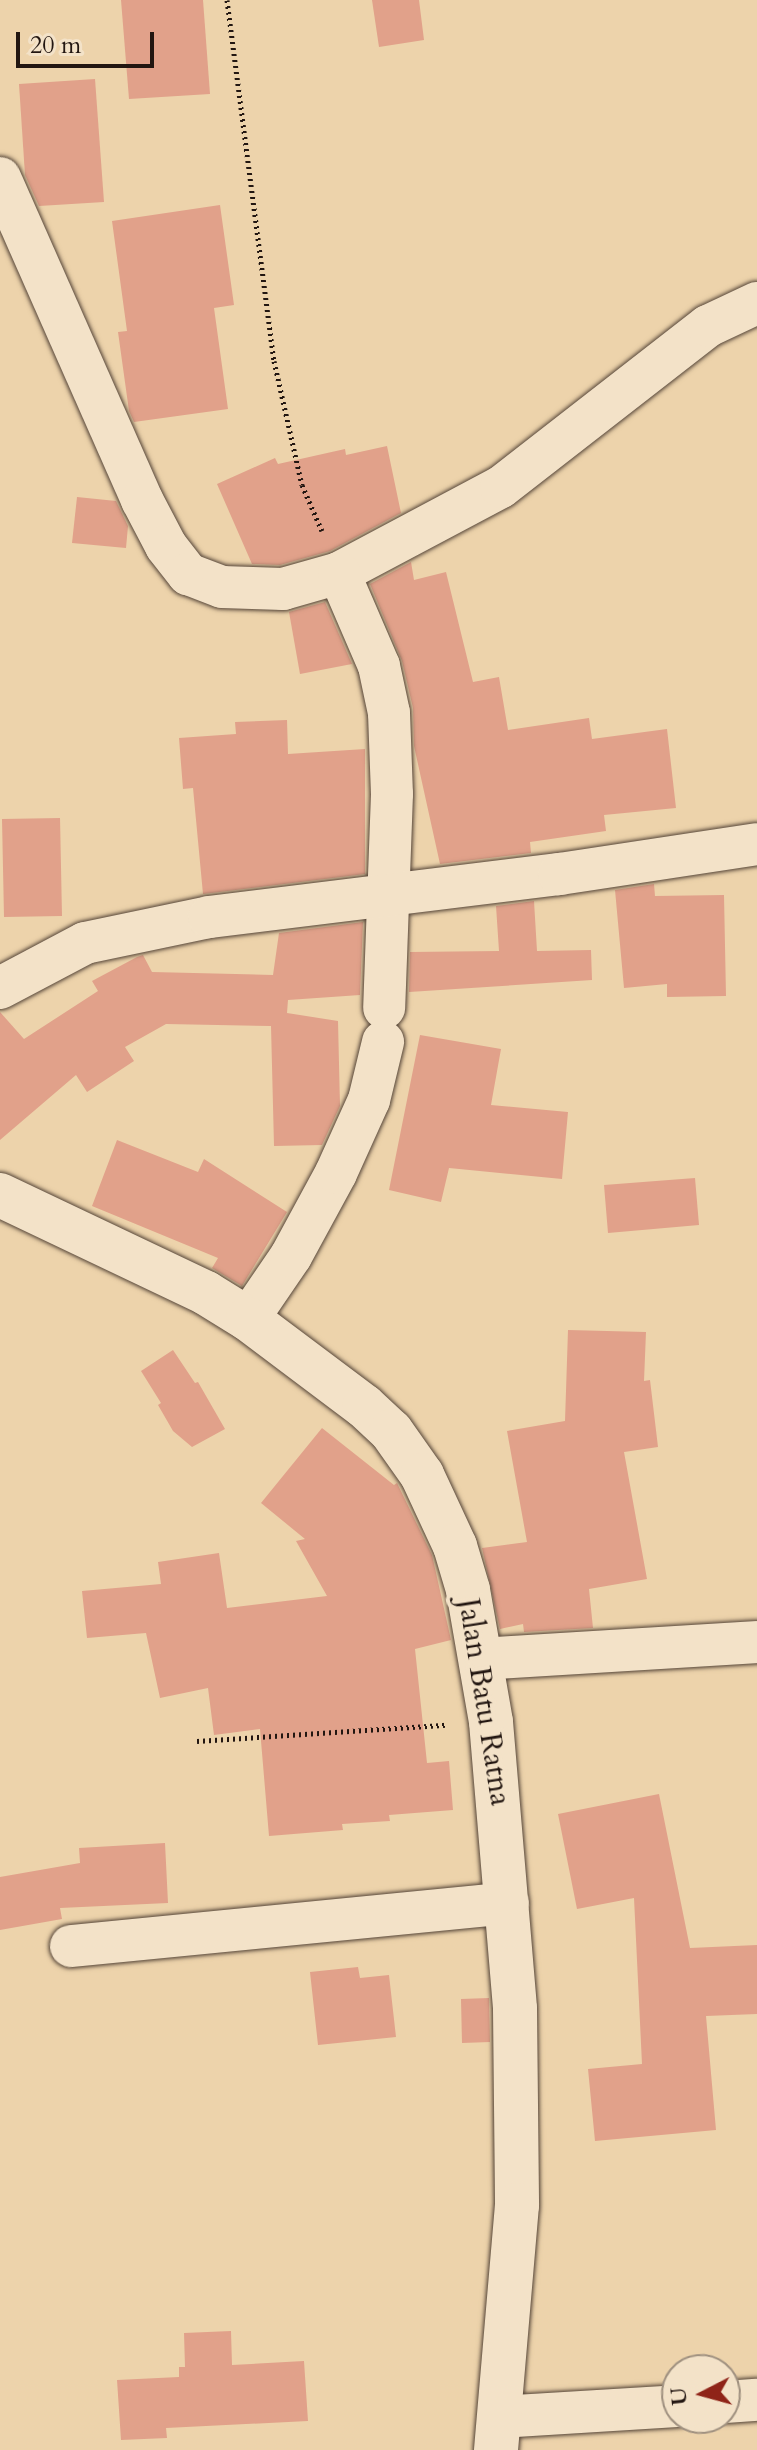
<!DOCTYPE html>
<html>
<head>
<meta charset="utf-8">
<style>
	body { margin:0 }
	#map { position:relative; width:757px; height:2450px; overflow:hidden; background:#edd3ab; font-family:Cardo,serif }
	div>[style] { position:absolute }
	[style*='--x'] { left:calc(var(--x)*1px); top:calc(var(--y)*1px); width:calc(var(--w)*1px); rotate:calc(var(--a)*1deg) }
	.building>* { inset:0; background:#e1a18a }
	.path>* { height:5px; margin-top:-2.5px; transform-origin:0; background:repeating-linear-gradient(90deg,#221611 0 2px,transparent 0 6px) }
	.roads { filter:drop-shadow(0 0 2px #554538) drop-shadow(0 0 2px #554538) }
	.street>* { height:42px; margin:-21px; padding:0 21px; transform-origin:21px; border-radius:21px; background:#f3e2c8 }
	.secondary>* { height:44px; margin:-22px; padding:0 22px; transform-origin:22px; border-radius:22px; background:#f3e2c8 }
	span { translate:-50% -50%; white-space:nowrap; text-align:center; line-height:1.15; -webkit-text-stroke:8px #f3e2c8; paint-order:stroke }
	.street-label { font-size:30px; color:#221611 }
	.north { position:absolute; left:661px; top:2354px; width:80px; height:80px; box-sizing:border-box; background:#f3e2c8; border:2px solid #9f907f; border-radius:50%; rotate:264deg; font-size:22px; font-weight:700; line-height:32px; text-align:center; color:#221611 }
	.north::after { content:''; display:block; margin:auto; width:28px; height:36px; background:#8f2418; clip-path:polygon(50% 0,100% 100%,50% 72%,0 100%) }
	.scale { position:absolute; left:16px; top:32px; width:138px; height:36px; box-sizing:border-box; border:4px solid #221611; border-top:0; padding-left:10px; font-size:24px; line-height:28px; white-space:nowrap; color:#221611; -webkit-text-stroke:6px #f3e2c8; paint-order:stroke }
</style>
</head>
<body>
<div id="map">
	<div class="building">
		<i style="clip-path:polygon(121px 0,203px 0,210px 94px,129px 99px)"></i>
		<i style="clip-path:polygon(372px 0,419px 0,424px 40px,379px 47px)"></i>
		<i style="clip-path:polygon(95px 79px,104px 202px,39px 206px,25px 175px,19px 84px)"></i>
		<i style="clip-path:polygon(220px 205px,234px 305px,214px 308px,228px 409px,134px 422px,129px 411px,118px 332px,127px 331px,112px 221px)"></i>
		<i style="clip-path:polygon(387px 446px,401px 513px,330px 551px,280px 565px,252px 564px,217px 484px,275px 458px,278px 464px,345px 449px,346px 455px)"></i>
		<i style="clip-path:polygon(77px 497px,116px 501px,128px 526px,126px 548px,72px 543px)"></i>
		<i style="clip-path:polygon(411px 562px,414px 580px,446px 572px,473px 682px,499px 677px,508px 730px,589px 718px,592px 739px,667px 729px,676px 808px,604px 815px,606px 831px,530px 842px,531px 853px,440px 864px,414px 746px,413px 708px,402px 661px,370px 584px)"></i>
		<i style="clip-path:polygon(325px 602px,352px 664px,300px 674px,289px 612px)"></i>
		<i style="clip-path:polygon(287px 720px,288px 754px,365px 749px,365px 874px,203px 894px,193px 788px,183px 789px,179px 738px,236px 734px,235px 722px)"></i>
		<i style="clip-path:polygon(60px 818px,62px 916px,4px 917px,2px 819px)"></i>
		<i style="clip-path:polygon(654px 884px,655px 896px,724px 895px,726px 996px,667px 997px,667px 984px,624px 988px,615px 890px)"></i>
		<i style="clip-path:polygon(534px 901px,537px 951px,591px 950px,592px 980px,409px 992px,410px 952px,499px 951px,496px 906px)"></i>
		<i style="clip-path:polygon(363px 922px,360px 995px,288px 1000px,287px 1013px,338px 1021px,340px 1106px,322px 1145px,274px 1146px,271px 1026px,166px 1024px,125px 1047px,134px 1061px,87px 1092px,76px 1075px,0 1140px,0 1012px,24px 1039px,98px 991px,92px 981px,137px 957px,143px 955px,152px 972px,273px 975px,279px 933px)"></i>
		<i style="clip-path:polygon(420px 1035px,501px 1049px,491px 1105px,568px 1112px,562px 1179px,449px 1168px,441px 1202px,389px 1190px)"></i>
		<i style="clip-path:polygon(117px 1140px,198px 1172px,204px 1159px,287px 1212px,242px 1286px,212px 1268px,218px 1258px,92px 1206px)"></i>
		<i style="clip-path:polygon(695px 1178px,699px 1225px,608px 1233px,604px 1185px)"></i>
		<i style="clip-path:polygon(568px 1330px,646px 1332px,644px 1381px,650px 1380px,658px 1447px,624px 1452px,647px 1579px,589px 1589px,593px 1628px,524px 1632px,523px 1624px,500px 1629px,482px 1548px,527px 1542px,507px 1431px,565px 1421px)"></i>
		<i style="clip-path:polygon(173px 1350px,195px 1383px,198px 1382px,225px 1429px,192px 1447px,173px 1431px,158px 1405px,161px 1403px,141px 1371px)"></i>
		<i style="clip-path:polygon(322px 1428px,394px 1485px,397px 1483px,432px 1555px,451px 1640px,415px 1649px,427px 1763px,449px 1761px,453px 1810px,389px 1815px,390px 1821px,342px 1824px,343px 1830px,269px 1836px,260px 1729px,214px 1735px,208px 1688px,160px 1698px,146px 1633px,87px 1638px,82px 1591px,161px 1584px,158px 1562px,219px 1553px,227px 1608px,327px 1596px,296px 1541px,305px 1539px,261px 1503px)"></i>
		<i style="clip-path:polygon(659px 1794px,690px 1948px,757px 1945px,757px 2014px,706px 2016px,716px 2130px,595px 2141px,588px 2069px,642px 2064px,634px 1898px,577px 1909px,558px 1814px)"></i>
		<i style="clip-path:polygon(165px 1843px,168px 1903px,60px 1908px,62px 1919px,0 1930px,0 1877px,80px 1863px,79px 1848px)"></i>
		<i style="clip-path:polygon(358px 1967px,360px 1978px,389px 1975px,396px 2037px,318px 2045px,310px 1972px)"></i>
		<i style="clip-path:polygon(489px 1998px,490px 2042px,462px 2043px,461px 1999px)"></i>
		<i style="clip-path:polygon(231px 2331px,232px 2365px,304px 2361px,308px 2421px,166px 2428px,167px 2438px,121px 2440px,117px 2380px,179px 2377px,179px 2367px,185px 2367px,184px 2333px)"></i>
	</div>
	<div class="path">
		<i style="--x:227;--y:0;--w:364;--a:82.6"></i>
		<i style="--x:274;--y:361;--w:127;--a:77.3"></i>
		<i style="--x:302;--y:485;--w:50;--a:66.5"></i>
		<i style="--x:197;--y:1741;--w:250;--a:-3.7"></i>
	</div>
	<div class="roads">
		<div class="street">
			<i style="--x:0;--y:178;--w:352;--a:66.2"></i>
			<i style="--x:142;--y:500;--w:52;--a:62.4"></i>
			<i style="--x:166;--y:546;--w:36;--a:52"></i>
			<i style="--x:188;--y:574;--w:36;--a:21"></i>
			<i style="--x:222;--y:587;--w:61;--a:1.9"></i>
			<i style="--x:283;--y:589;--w:58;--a:-15.9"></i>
			<i style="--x:339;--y:573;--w:183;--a:-28"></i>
			<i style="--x:501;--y:487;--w:262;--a:-37.9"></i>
			<i style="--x:708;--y:326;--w:54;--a:-25.1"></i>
			<i style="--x:339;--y:573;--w:101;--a:66.7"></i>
			<i style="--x:379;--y:666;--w:48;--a:78"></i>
			<i style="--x:389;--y:713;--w:81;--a:87.9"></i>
			<i style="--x:392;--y:794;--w:214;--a:92.1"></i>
			<i style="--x:0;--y:988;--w:96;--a:-27.9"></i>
			<i style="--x:85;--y:943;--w:127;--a:-11.8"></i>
			<i style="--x:209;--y:917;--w:353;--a:-7"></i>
			<i style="--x:559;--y:874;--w:200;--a:-8.6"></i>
			<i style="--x:248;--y:1319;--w:76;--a:-55.7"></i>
			<i style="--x:291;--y:1256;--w:94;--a:-61.5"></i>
			<i style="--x:336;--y:1173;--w:80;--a:-65.7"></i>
			<i style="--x:369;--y:1100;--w:60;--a:-76.4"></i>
			<i style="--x:480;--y:1659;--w:278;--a:-3.5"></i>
			<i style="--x:71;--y:1946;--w:439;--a:-5.6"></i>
			<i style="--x:725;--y:2402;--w:32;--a:-4"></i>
			<i style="--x:499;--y:2417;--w:178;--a:-3.5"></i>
		</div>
		<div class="secondary">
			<i style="--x:0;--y:1195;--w:228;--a:25.4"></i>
			<i style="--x:206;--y:1293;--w:49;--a:31.8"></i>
			<i style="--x:248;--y:1319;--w:145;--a:36.9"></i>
			<i style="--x:364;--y:1406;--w:37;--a:43"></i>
			<i style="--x:391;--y:1431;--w:54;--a:54.8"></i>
			<i style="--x:422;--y:1475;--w:78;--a:65.1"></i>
			<i style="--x:455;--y:1546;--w:46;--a:73.5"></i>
			<i style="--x:468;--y:1590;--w:134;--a:80.1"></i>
			<i style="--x:491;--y:1722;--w:288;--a:85.2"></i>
			<i style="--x:515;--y:2009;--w:196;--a:89.4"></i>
			<i style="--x:517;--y:2205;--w:246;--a:94.9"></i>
		</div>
	</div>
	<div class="street-label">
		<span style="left:484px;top:1702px;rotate:81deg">Jalan Batu Ratna</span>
	</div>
	<div class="north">U</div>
	<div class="scale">20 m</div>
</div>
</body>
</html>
